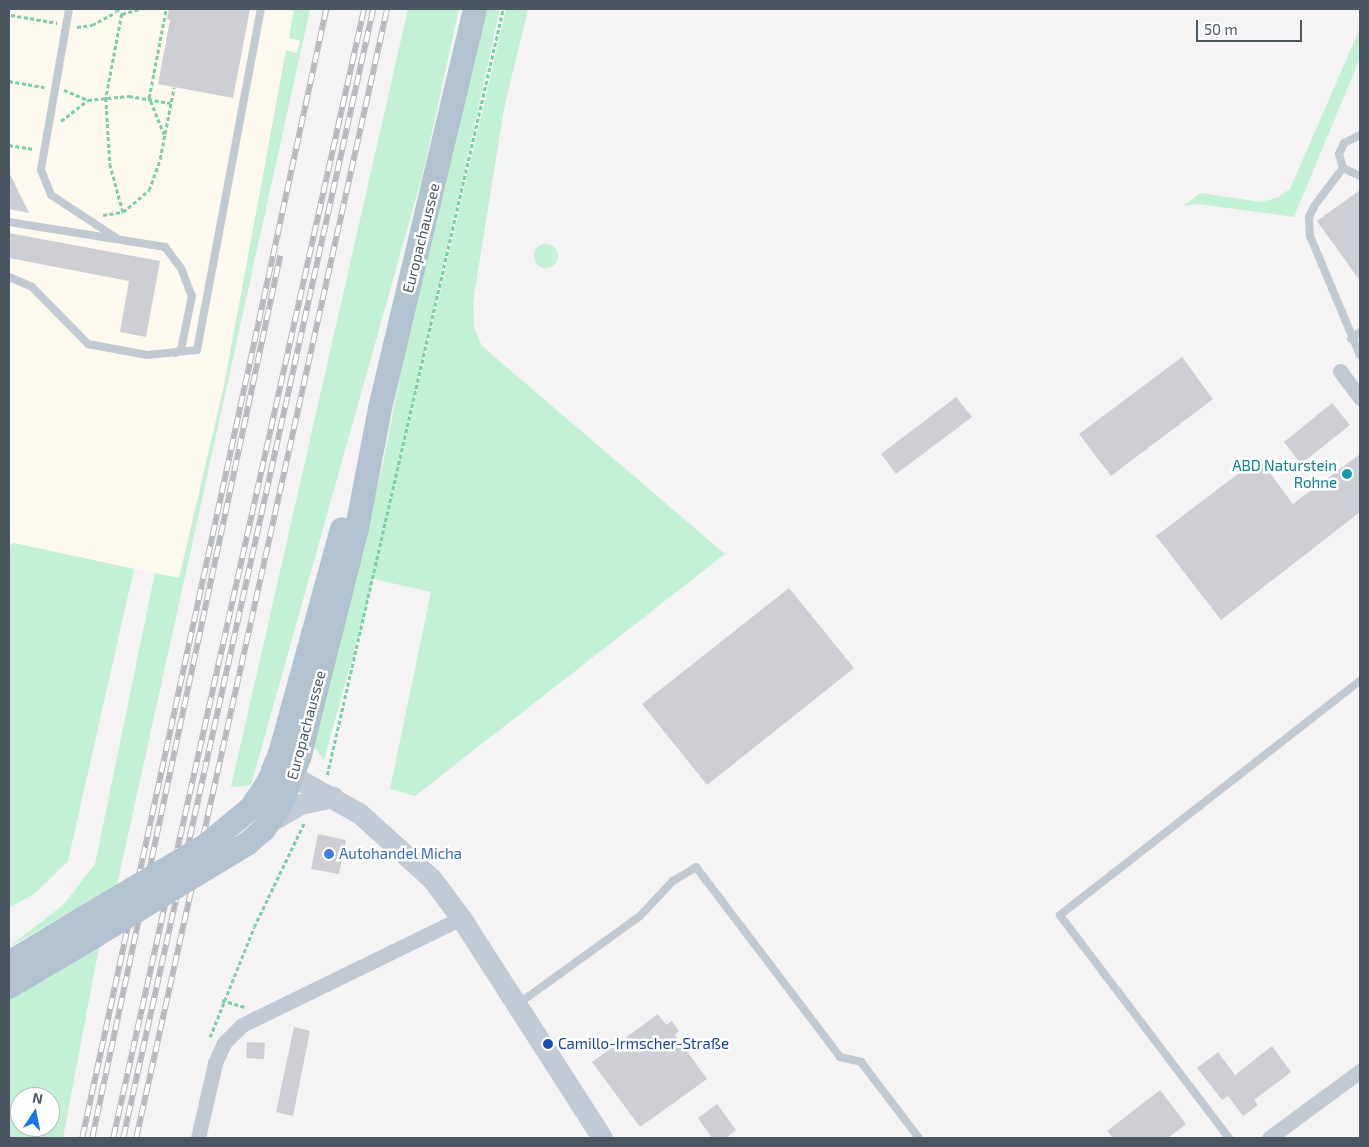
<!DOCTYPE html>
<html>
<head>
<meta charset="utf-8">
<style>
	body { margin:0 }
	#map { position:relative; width:1369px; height:1147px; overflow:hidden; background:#f5f3f3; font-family:"Exo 2",sans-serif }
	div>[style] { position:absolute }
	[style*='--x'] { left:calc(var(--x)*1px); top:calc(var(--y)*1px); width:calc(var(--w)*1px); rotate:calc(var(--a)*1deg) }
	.commercial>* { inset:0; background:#fdf9ef }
	.green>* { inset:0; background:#c3f1d5 }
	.round { border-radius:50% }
	.building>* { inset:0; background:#cdcfd5 }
	.path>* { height:2.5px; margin-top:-1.25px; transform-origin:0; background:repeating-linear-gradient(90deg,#7ad0a6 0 4px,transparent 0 6.5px) }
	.lane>* { height:8px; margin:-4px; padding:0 4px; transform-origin:4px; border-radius:4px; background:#c1cad2 }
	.street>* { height:15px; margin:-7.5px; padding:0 7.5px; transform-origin:7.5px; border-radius:7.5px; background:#c1cad2 }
	.secondary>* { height:21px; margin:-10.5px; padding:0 10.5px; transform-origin:10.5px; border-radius:10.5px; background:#c1cbd6 }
	.primary>* { height:24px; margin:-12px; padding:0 12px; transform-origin:12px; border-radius:12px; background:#b3c2d1 }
	.rail>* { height:5.5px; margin-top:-2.75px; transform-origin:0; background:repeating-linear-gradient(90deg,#fff 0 11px,#b5b8bd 0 22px); box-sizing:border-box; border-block:1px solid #b5b8bd }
	.primary-bridge>* { height:24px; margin:-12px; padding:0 12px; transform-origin:12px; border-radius:12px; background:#b3c2d1 }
	.dots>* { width:14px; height:14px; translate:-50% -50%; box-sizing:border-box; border:2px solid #fff; border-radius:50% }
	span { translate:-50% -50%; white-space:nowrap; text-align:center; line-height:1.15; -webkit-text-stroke:5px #fff; paint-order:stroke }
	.street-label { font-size:15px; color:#4a5661 }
	.culture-label { font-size:15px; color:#0d838f }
	.right { translate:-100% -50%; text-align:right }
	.shop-label { font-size:15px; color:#366cbe }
	.left { translate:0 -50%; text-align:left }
	.transit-label { font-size:15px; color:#164399 }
	.frame { position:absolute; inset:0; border:10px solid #4a5661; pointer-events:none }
	.north { position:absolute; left:10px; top:1087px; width:50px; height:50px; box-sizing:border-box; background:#fff; border:1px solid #b7bbc0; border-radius:50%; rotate:11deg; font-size:14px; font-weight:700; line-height:20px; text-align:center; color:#4a5661 }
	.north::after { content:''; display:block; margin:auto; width:18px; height:22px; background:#1a73e8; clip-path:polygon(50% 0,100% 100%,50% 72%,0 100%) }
	.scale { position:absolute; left:1196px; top:20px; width:106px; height:22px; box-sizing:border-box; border:2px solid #4a5661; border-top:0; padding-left:6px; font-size:15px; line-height:18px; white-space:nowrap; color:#4a5661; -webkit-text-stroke:4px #fff; paint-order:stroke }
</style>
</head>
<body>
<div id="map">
	<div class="commercial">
		<i style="clip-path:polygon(9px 9px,294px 9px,289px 38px,300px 40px,297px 53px,287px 51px,224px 386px,179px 578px,14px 543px,9px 546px)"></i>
	</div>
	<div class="green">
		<i style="clip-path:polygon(294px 9px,310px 9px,117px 885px,9px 947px,64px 904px,95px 864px,155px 573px,179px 578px,224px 386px,286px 50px,297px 53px,300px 41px,289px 38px)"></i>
		<i style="clip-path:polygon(408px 9px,459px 9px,423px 173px,251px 785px,231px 787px)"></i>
		<i style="clip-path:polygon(486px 9px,500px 9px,392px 499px,506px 9px,528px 9px,504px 109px,473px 302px,474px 328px,482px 346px,725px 554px,415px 796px,390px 789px,431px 592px,374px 579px,324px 760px,313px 745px,383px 464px,406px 346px)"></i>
		<i style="clip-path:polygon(1360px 28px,1360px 58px,1294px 217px,1198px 204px,1183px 206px,1201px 193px,1260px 202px,1277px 198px,1290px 189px)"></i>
		<i class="round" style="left:534px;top:244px;width:24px;height:24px"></i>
		<i style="clip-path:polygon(14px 543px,134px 569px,68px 861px,34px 894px,9px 908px,9px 546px)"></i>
		<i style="clip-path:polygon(evenodd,99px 947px,63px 1138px,9px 1138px,9px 997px,99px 947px,20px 1097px,50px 1097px,50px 1127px,20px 1127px,20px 1097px)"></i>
	</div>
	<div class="building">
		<i style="clip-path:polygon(169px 9px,250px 9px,233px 98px,158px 84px,170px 20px,167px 19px)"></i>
		<i style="clip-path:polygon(9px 172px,29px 213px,9px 209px)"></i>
		<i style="clip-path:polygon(1360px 190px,1360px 281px,1317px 221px)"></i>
		<i style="clip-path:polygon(9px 233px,160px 261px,146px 337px,120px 332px,129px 281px,9px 258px)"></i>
		<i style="clip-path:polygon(1182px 357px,1213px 399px,1111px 476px,1079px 434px)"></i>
		<i style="clip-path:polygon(956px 397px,972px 417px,896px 474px,881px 454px)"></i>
		<i style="clip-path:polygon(1332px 403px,1350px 425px,1301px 464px,1284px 442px)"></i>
		<i style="clip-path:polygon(1360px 454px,1360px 512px,1221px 620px,1156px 536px,1259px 458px,1293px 504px)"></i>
		<i style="clip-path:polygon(789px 588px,854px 668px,707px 785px,642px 704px)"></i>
		<i style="clip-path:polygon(318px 834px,346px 840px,339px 874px,311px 869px)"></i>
		<i style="clip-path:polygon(658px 1014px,666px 1025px,672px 1021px,679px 1031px,675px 1035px,707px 1079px,640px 1127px,592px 1062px)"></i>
		<i style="clip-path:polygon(294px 1027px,310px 1031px,293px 1116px,276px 1112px)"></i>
		<i style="clip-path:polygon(247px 1042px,265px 1043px,264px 1059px,246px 1058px)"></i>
		<i style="clip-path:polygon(1272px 1046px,1291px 1072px,1254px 1100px,1258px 1105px,1243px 1116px,1228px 1096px,1222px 1100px,1197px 1068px,1218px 1052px,1235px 1075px)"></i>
		<i style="clip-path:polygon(1160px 1090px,1186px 1124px,1168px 1138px,1113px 1138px,1107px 1131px)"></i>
		<i style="clip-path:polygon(717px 1104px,736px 1130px,726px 1138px,712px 1138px,698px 1118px)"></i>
	</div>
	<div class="path">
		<i style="--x:116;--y:9;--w:8;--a:40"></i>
		<i style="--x:122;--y:14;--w:19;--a:-16"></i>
		<i style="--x:122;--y:14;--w:86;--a:100.8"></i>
		<i style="--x:106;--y:98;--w:66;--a:86.5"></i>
		<i style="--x:110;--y:164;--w:50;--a:74.8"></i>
		<i style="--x:11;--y:15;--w:47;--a:9.9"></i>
		<i style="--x:77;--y:27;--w:15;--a:-8"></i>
		<i style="--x:92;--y:25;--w:27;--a:-28"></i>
		<i style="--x:9;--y:81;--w:36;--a:10"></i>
		<i style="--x:64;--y:90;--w:26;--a:23"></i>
		<i style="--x:61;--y:121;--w:34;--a:-38"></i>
		<i style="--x:88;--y:100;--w:41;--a:-5.6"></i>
		<i style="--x:129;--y:96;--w:42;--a:9.7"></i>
		<i style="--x:164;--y:135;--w:40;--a:-112"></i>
		<i style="--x:149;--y:98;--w:91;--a:-79.2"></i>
		<i style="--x:9;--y:145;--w:25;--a:9"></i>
		<i style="--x:103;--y:215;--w:20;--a:-9"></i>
		<i style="--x:123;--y:212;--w:34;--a:-40"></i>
		<i style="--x:149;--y:190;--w:33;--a:-70"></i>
		<i style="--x:160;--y:159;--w:73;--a:-79"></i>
		<i style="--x:327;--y:775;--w:786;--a:-77.06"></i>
		<i style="--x:222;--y:1000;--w:24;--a:17"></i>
		<i style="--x:210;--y:1037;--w:118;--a:-68.2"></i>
		<i style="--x:254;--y:927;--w:115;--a:-64.3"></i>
	</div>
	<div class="lane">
		<i style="--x:69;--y:9;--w:163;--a:99.9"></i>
		<i style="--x:41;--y:170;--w:27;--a:68"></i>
		<i style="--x:51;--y:195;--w:77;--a:33.3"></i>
		<i style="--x:1360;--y:135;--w:18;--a:153"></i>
		<i style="--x:1344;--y:143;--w:12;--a:114"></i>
		<i style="--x:1339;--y:154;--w:15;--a:74"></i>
		<i style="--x:1343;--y:168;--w:19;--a:25"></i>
		<i style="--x:1343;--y:168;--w:46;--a:127.1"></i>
		<i style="--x:1315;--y:205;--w:13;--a:117"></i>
		<i style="--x:1309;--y:217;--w:19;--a:87"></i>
		<i style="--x:1310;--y:236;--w:129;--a:67.2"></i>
		<i style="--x:9;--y:222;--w:158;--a:9.1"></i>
		<i style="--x:165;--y:247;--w:26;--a:53"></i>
		<i style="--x:181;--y:268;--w:30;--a:69"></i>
		<i style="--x:192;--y:296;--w:54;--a:101.7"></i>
		<i style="--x:181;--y:349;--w:7;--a:146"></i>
		<i style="--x:9;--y:277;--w:25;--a:23"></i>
		<i style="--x:32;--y:287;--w:80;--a:45.5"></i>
		<i style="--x:88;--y:344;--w:60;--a:10.6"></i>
		<i style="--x:147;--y:355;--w:50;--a:-5.7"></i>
		<i style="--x:197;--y:350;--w:347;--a:-79.4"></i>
		<i style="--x:1351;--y:339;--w:11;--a:-38"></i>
		<i style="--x:518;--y:1004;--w:150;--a:-35.8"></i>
		<i style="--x:640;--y:916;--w:48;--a:-46.7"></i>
		<i style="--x:673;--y:881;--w:27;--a:-31"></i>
		<i style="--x:696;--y:867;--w:238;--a:52.8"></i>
		<i style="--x:840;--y:1057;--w:22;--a:13"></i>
		<i style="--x:861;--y:1062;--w:96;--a:52.7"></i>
		<i style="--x:1229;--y:1138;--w:280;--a:-127.2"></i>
		<i style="--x:1060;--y:915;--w:380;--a:-38"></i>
	</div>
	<div class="street">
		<i style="--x:1340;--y:371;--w:34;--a:53"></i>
		<i style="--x:198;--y:1138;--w:77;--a:-77.2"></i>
		<i style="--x:215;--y:1063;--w:22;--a:-66"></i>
		<i style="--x:224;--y:1043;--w:25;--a:-45"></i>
		<i style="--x:242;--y:1025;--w:244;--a:-26"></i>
		<i style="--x:1269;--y:1138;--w:113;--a:-36.4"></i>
	</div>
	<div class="secondary">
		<i style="--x:278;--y:768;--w:93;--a:29.1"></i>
		<i style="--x:359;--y:813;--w:98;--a:42.1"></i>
		<i style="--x:432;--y:879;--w:49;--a:53.4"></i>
		<i style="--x:461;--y:918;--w:261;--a:57.3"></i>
		<i style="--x:271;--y:821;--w:34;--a:-30"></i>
		<i style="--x:300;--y:804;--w:34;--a:-12"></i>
	</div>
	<div class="primary">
		<i style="--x:251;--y:808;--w:30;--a:-56"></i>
		<i style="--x:268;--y:783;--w:31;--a:-68"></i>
		<i style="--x:280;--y:754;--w:233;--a:-74.6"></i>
		<i style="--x:247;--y:844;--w:23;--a:-41"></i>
		<i style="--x:264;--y:829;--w:29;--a:-55"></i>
		<i style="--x:281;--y:805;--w:53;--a:-69.2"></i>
		<i style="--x:300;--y:755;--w:234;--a:-75.9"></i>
		<i style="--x:357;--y:528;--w:122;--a:-79.1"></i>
		<i style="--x:380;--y:408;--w:410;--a:-76.6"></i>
		<i style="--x:9;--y:963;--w:83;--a:-31.2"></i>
		<i style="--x:9;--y:987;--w:82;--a:-30.6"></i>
	</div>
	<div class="rail">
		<i style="--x:82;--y:1138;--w:1155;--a:-77.8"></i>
		<i style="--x:92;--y:1138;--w:902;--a:-77.97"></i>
		<i style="--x:113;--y:1138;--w:1157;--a:-77.47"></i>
		<i style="--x:123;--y:1138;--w:1156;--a:-77.51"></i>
		<i style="--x:136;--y:1138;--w:1157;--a:-77.47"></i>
	</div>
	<div class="primary-bridge">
		<i style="--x:80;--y:920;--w:145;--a:-30.6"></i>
		<i style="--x:205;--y:846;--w:60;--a:-39.6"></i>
		<i style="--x:80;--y:945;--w:195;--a:-31.2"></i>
	</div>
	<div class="dots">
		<i style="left:1347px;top:474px;background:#0f9aa8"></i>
		<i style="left:329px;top:854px;background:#3f7fe0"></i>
		<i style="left:548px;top:1044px;background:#1a4fb4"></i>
	</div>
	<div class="street-label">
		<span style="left:421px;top:238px;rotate:-76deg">Europachaussee</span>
		<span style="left:306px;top:725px;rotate:-75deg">Europachaussee</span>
	</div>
	<div class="culture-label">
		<span class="right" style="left:1337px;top:474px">ABD Naturstein<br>Rohne</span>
	</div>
	<div class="shop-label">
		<span class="left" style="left:339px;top:854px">Autohandel Micha</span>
	</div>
	<div class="transit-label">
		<span class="left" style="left:558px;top:1044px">Camillo-Irmscher-Straße</span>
	</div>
	<div class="frame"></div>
	<div class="north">N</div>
	<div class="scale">50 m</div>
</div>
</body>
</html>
